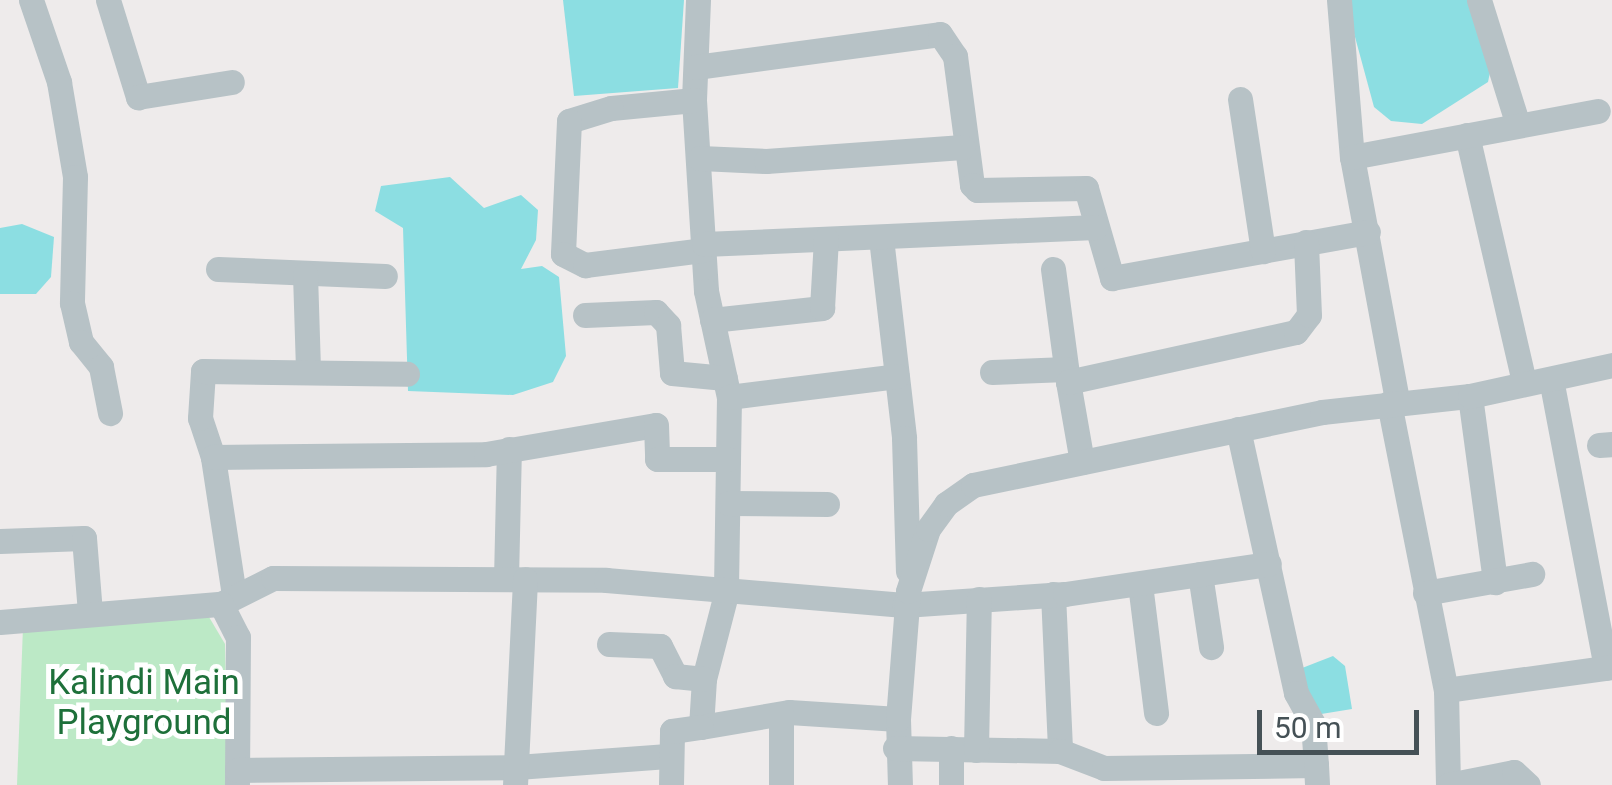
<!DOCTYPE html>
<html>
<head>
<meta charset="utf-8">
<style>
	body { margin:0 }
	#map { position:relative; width:1612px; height:785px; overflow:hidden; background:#eeebeb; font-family:Roboto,sans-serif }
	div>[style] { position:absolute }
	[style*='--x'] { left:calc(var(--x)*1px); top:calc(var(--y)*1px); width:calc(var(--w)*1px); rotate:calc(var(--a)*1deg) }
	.green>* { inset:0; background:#bce9c6 }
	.water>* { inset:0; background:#8cdee2 }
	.minor>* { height:25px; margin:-12.5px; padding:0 12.5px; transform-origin:12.5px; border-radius:12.5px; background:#b7c2c6 }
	span { translate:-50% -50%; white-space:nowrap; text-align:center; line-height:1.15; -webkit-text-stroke:10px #fff; paint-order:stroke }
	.park-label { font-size:35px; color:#1e703a }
	.scale { position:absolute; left:1257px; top:710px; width:162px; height:45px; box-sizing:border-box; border:5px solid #455156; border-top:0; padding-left:12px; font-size:30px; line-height:35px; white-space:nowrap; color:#455156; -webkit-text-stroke:8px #fff; paint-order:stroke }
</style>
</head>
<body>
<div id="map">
	<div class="green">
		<i style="clip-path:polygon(209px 617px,225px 644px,228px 785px,17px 785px,23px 627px)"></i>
	</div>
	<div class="water">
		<i style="clip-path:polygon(563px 0,684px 0,678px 88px,574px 96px)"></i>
		<i style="clip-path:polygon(1345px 0,1474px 0,1492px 63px,1488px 82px,1422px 124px,1391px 121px,1374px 107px)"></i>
		<i style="clip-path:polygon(450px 177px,484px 208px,521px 195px,538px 210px,536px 240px,521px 269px,542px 266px,559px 277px,566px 356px,553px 382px,513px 395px,408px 391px,403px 228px,375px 211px,381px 186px)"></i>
		<i style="clip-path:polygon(22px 224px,54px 237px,51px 277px,36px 294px,0 294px,0 228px)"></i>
		<i style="clip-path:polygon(1333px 656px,1345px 666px,1352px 709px,1309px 716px,1297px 670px)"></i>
	</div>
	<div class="minor">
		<i style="--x:31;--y:0;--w:87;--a:71.1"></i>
		<i style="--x:59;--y:82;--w:96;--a:80.4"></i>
		<i style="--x:75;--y:177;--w:126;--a:91.4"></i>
		<i style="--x:72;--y:303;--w:40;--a:77"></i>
		<i style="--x:81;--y:342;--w:32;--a:51"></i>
		<i style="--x:101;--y:367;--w:47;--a:78.9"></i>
		<i style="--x:108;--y:0;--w:102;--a:72.8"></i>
		<i style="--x:138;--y:97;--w:95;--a:-9.1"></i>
		<i style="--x:698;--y:0;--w:100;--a:92.3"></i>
		<i style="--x:694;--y:100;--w:191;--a:86.4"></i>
		<i style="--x:706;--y:291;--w:108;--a:77.8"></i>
		<i style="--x:729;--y:397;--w:197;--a:90.9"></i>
		<i style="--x:726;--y:594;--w:88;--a:104.5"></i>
		<i style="--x:704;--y:679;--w:48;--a:93.6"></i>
		<i style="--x:701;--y:727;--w:89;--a:-9.7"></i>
		<i style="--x:789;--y:712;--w:109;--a:3.7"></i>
		<i style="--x:898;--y:719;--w:66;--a:88.3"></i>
		<i style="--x:1339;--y:0;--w:158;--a:85.3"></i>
		<i style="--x:1352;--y:157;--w:251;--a:79.5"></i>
		<i style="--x:1479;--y:0;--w:131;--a:72.7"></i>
		<i style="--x:696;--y:67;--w:246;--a:-7.7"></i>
		<i style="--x:940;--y:34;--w:27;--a:56"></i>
		<i style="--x:955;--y:56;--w:130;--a:82.5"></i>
		<i style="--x:972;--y:185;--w:7;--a:45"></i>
		<i style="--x:977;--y:190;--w:109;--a:-1.1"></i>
		<i style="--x:1086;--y:188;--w:94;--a:73.9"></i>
		<i style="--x:1112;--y:278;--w:260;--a:-10.2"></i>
		<i style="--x:1240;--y:99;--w:154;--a:81.4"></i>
		<i style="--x:694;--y:100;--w:83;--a:174.5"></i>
		<i style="--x:611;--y:108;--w:44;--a:162.8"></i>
		<i style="--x:569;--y:121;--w:133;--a:92.6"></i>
		<i style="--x:563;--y:254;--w:25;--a:27"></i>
		<i style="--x:585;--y:265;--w:120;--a:-7.2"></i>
		<i style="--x:1467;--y:135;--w:253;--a:77"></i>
		<i style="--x:1352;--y:157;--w:250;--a:-10.6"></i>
		<i style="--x:700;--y:158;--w:66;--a:2.6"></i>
		<i style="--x:766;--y:161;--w:197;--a:-4.1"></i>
		<i style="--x:881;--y:238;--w:201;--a:83.4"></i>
		<i style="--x:904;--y:438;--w:133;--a:88.3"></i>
		<i style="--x:704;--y:244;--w:392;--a:-2.5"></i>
		<i style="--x:218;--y:269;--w:167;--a:2.4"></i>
		<i style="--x:1053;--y:269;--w:114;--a:82.4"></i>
		<i style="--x:305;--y:274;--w:96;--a:88.2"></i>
		<i style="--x:585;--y:315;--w:71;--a:-2.4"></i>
		<i style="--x:656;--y:312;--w:18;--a:47"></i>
		<i style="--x:668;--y:325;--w:48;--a:85.2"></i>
		<i style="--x:672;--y:373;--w:53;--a:5.4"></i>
		<i style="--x:712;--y:320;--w:111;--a:-6.2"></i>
		<i style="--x:822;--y:308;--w:69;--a:-86.7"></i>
		<i style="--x:992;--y:372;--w:74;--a:-2.3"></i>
		<i style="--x:1551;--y:379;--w:294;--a:79.2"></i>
		<i style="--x:1470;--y:396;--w:188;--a:82.3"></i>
		<i style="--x:729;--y:397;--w:169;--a:-7.1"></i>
		<i style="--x:1389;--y:403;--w:293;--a:78.8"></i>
		<i style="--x:1446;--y:690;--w:95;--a:88.8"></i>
		<i style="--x:1238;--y:429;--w:270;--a:77.6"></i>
		<i style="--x:1296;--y:693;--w:35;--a:61"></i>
		<i style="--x:1313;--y:724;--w:41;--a:85.8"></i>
		<i style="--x:1599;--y:445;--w:13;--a:-4"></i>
		<i style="--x:213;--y:457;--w:41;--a:-108.4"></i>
		<i style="--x:200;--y:418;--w:47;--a:-86.3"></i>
		<i style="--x:203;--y:371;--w:204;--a:0.8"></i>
		<i style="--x:1082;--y:462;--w:81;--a:-99.9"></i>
		<i style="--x:1068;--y:382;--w:233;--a:-12.4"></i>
		<i style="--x:1296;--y:332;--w:21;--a:-53"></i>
		<i style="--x:1309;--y:315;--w:73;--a:-92.4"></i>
		<i style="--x:728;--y:503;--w:99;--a:0.6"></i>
		<i style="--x:0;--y:541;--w:84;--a:-2"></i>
		<i style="--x:84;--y:538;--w:75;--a:85.4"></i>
		<i style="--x:1200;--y:574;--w:74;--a:81.4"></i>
		<i style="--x:506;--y:579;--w:130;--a:-88.7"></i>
		<i style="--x:1140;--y:584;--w:130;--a:82.9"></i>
		<i style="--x:1425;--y:593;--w:109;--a:-10.1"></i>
		<i style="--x:1053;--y:594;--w:157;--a:87.4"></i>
		<i style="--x:234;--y:595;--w:140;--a:-98.7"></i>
		<i style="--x:213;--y:457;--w:273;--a:-0.6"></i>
		<i style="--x:486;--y:454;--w:172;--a:-9.7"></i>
		<i style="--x:656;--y:425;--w:34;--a:88"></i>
		<i style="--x:657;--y:459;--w:71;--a:0"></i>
		<i style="--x:221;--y:604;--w:58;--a:-26.6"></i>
		<i style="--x:273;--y:578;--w:333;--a:0.3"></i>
		<i style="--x:606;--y:580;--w:299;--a:4.8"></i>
		<i style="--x:904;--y:605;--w:161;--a:-3.9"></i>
		<i style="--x:1065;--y:594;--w:206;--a:-8.4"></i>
		<i style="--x:0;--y:622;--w:222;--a:-4.7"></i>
		<i style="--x:221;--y:604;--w:37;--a:63"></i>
		<i style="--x:238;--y:637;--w:148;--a:90.4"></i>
		<i style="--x:609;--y:644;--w:51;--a:2.2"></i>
		<i style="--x:660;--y:646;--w:34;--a:63"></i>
		<i style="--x:675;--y:676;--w:29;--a:6"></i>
		<i style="--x:1446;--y:690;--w:168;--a:-7.9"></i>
		<i style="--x:898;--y:719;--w:128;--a:-85.5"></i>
		<i style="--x:908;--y:591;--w:65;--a:-72.1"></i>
		<i style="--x:928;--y:529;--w:31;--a:-54"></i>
		<i style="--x:946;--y:504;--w:33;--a:-35"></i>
		<i style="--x:973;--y:485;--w:357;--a:-11.8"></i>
		<i style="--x:1322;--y:412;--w:149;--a:-6.2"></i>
		<i style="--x:1470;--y:396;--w:145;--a:-12.3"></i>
		<i style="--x:895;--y:748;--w:165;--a:1"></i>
		<i style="--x:1060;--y:751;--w:47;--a:21.1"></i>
		<i style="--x:1104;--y:768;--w:212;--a:-0.8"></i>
		<i style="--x:1316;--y:765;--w:20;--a:87"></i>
		<i style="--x:951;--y:748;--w:37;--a:90"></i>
		<i style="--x:976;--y:750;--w:151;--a:-88.9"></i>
		<i style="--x:237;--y:770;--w:280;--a:-0.6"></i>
		<i style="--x:517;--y:767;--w:151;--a:-4.2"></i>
		<i style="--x:515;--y:785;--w:206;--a:-87.2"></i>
		<i style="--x:671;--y:785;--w:54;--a:-88.9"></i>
		<i style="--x:672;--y:731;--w:29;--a:-8"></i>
		<i style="--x:781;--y:785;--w:71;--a:-90"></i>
		<i style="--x:1448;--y:785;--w:67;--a:-11.1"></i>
		<i style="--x:1514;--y:772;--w:19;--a:43"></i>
	</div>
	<div class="park-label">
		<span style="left:144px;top:703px">Kalindi Main<br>Playground</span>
	</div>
	<div class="scale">50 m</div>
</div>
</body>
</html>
